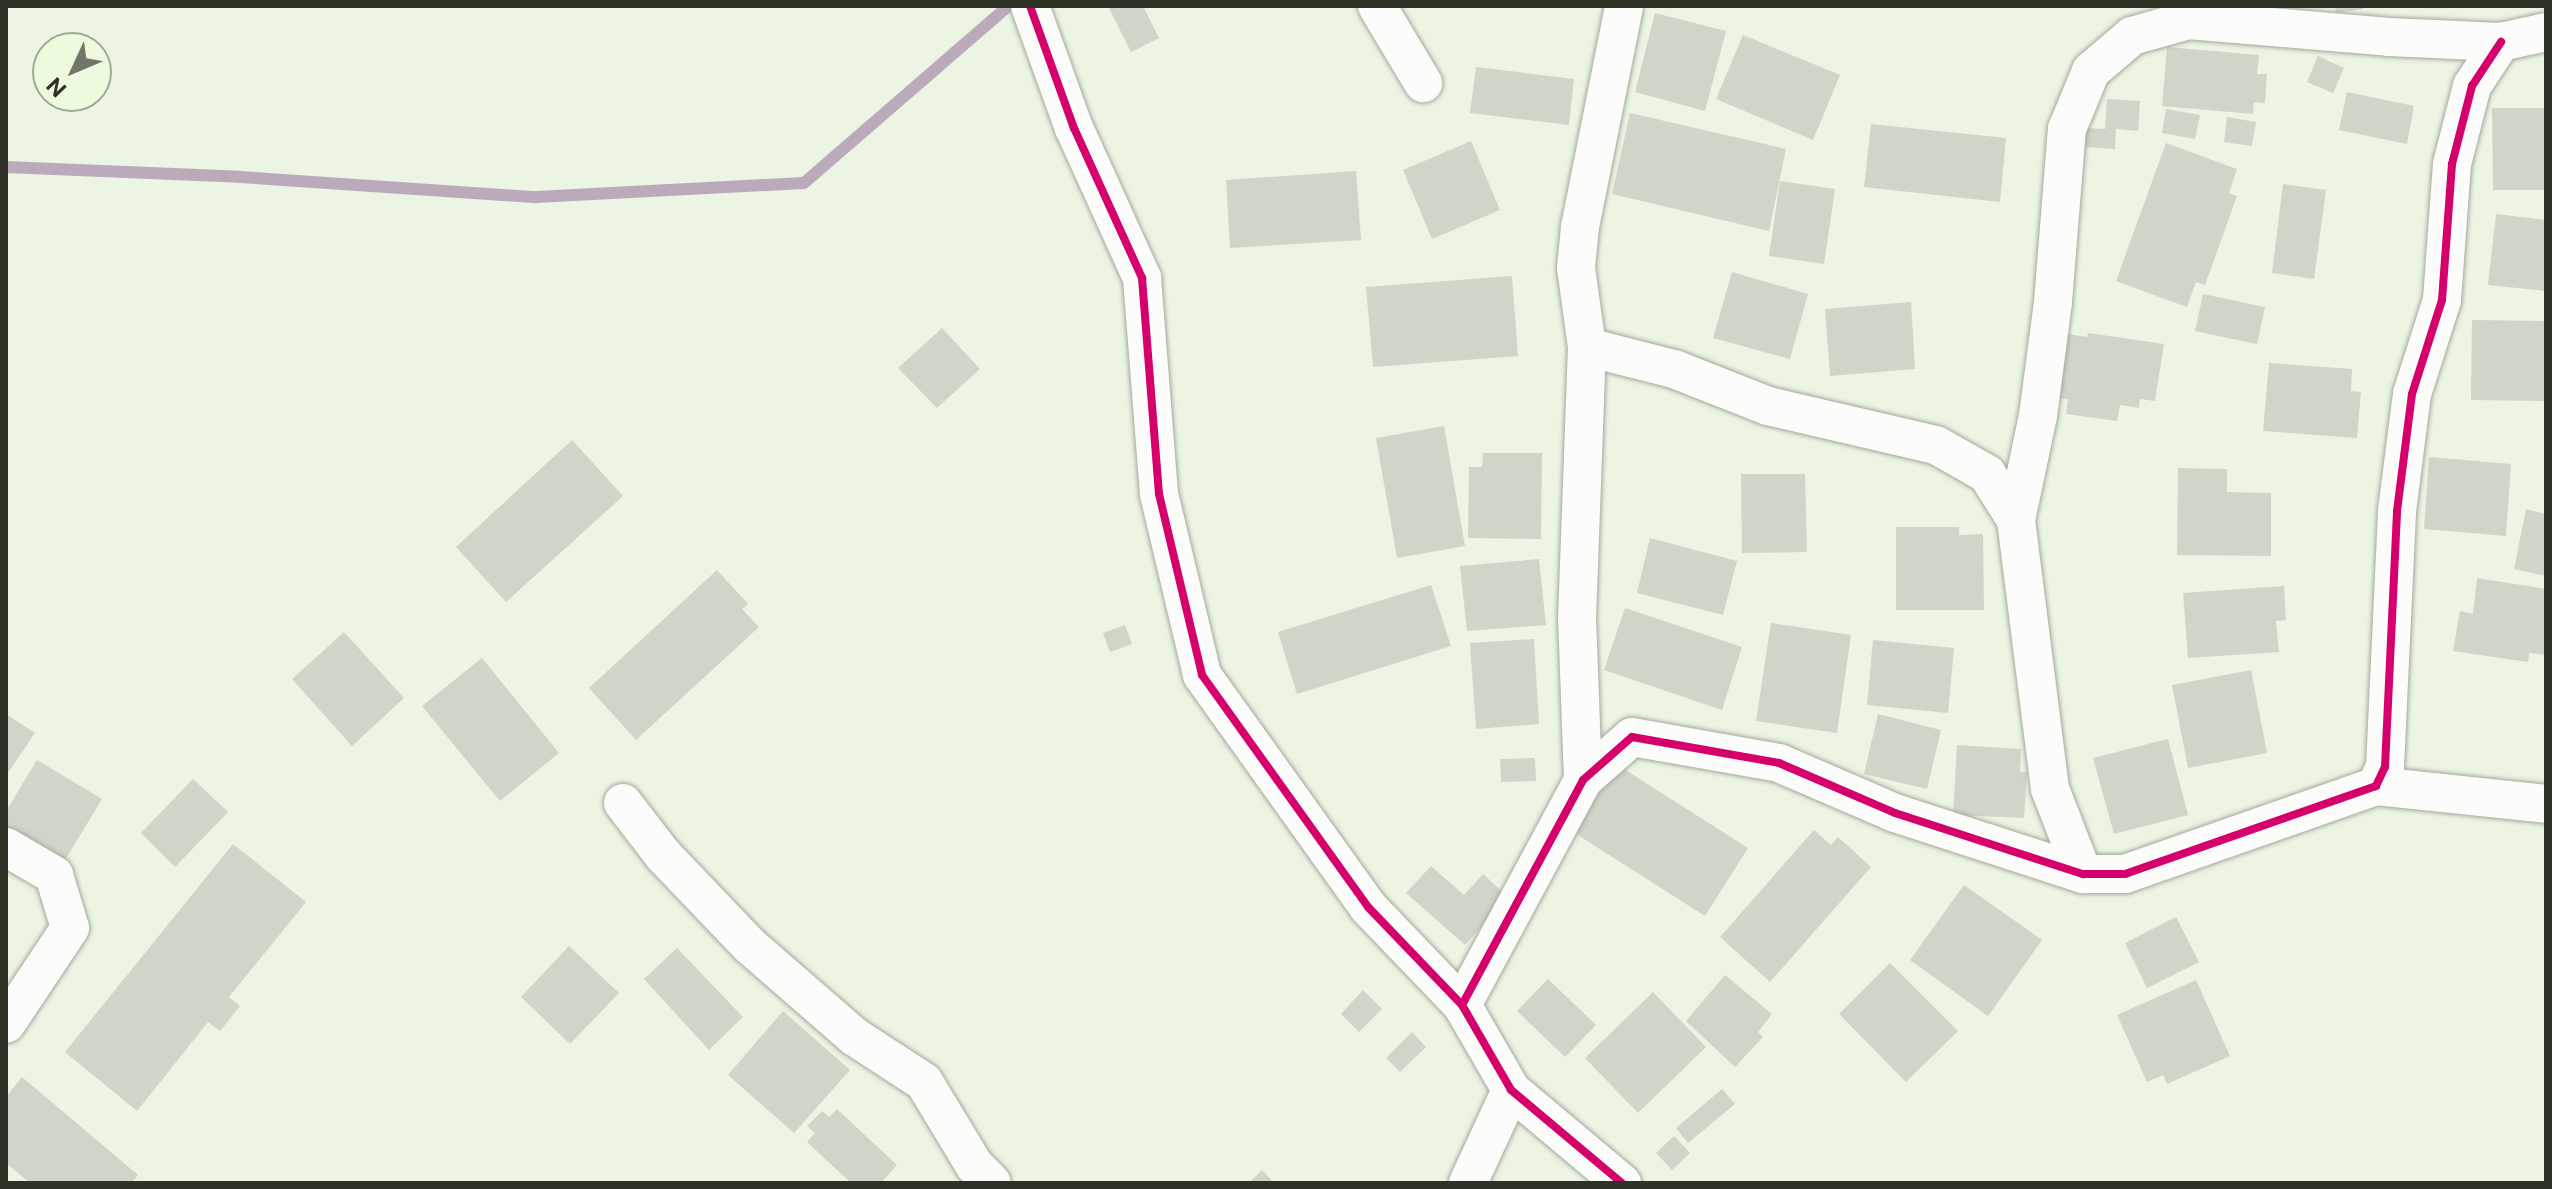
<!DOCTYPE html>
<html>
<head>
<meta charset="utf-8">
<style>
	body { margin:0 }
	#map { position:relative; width:2552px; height:1189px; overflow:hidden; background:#ecf4e3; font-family:"Public Sans",sans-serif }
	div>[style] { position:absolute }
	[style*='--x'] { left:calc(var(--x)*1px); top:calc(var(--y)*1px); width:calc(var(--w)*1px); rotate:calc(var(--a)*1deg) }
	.stream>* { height:12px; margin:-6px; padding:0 6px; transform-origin:6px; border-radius:6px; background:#baaabb }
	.building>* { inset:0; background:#cfd5c8 }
	.roads { filter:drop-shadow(0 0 2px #a3a99d) drop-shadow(0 0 2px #a3a99d) }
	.street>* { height:38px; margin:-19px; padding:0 19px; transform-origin:19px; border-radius:19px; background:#fcfdfb }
	.cycleway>* { height:8px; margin:-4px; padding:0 4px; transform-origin:4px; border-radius:4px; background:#d6006c }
	span { translate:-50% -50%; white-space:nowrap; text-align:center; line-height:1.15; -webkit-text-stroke:6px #edfadd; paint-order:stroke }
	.frame { position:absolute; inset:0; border:8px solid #2d3227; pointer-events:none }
	.north { position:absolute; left:32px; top:32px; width:80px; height:80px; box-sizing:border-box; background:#edfadd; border:2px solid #a0aa94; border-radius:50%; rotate:226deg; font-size:22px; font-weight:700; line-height:32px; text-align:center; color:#2d3227 }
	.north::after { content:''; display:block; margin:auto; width:28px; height:36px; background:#707669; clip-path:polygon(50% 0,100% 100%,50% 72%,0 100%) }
</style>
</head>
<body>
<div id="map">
	<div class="stream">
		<i style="--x:6;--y:167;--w:234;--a:2.4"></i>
		<i style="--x:240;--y:177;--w:297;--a:3.9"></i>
		<i style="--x:536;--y:197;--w:268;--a:-3"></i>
		<i style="--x:804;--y:183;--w:270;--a:-40.9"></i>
	</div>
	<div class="building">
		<i style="clip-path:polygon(1108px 6px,1143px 6px,1159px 38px,1131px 52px)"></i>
		<i style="clip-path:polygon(2335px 6px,2362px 6px,2363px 9px,2336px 13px)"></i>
		<i style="clip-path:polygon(1655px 13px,1726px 31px,1705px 111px,1635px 92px)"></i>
		<i style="clip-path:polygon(1743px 35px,1840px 75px,1813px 140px,1716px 99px)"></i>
		<i style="clip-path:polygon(2167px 47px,2259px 55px,2257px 74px,2267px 74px,2265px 103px,2254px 102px,2253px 114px,2162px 106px)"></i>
		<i style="clip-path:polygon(2318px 56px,2344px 68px,2333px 93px,2307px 82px)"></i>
		<i style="clip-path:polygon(1476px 67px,1574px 79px,1569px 125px,1470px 113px)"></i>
		<i style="clip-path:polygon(2347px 92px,2414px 106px,2407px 144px,2339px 130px)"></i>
		<i style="clip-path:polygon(2107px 99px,2140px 101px,2138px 131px,2116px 129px,2115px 149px,2083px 147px,2084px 128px,2105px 129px)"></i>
		<i style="clip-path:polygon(2492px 108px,2546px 108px,2546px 190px,2493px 190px)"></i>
		<i style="clip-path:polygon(2166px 109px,2200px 115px,2195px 139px,2162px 133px)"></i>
		<i style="clip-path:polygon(1630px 113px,1786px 149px,1769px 231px,1612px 194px)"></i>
		<i style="clip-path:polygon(2227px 117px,2256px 122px,2252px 146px,2224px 142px)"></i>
		<i style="clip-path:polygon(1871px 124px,2006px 138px,2000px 202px,1864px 187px)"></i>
		<i style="clip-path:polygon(1471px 141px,1500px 210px,1432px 239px,1403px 170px)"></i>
		<i style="clip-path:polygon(2166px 143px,2237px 169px,2229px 193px,2237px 196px,2205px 285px,2196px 282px,2187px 307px,2116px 281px)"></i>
		<i style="clip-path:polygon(1356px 171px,1361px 240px,1230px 248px,1226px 180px)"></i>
		<i style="clip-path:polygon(1780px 181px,1835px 189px,1824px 264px,1769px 256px)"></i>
		<i style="clip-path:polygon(2283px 184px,2326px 190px,2314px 279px,2272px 273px)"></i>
		<i style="clip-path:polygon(2496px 214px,2546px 220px,2546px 291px,2488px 285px)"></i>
		<i style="clip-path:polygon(1732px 272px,1808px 294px,1790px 359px,1713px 338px)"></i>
		<i style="clip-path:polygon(1512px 276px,1518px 356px,1373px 367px,1366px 287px)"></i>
		<i style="clip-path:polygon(2203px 294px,2265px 307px,2257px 344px,2195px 331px)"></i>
		<i style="clip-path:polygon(1911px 302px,1915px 369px,1830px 376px,1825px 309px)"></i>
		<i style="clip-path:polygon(2472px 320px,2546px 321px,2546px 401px,2471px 400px)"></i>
		<i style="clip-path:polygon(942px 328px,980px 369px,937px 408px,898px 368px)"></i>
		<i style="clip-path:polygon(2088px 333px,2164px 344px,2155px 401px,2140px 399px,2139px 408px,2120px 405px,2117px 421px,2066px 414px,2068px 399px,2060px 398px,2068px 334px,2087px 337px)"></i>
		<i style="clip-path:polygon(2269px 363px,2352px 369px,2351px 391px,2361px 392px,2357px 438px,2263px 431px)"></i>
		<i style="clip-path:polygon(1444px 426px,1465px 546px,1397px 558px,1376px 438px)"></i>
		<i style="clip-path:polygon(572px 440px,623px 496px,506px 602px,456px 547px)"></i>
		<i style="clip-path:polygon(1483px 453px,1542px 453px,1541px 539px,1468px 538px,1469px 467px,1482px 467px)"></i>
		<i style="clip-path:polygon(2429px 457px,2511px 464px,2506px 536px,2424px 529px)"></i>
		<i style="clip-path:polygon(2178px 468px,2227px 469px,2227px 492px,2271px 493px,2271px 556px,2177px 555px)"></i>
		<i style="clip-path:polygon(1741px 474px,1805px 474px,1807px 552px,1742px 553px)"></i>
		<i style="clip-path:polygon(2526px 509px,2546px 514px,2546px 576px,2514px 569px)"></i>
		<i style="clip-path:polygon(1896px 527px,1959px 527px,1959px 535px,1983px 534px,1984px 610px,1896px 610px)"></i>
		<i style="clip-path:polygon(1650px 538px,1737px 561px,1723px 615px,1637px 593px)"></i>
		<i style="clip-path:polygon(1539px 559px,1546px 625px,1467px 631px,1460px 566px)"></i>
		<i style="clip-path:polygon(717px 570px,748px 604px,742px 609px,759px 627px,636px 740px,589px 688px)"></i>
		<i style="clip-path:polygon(2477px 578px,2546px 589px,2546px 655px,2529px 653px,2528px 662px,2453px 651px,2460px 611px,2473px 614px)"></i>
		<i style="clip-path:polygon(1431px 585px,1451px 646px,1297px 694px,1278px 632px)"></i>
		<i style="clip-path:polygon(2284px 586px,2286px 620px,2276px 621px,2279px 652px,2188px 658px,2183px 593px)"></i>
		<i style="clip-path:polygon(1625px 608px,1742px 647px,1722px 710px,1604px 670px)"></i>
		<i style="clip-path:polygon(1771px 623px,1851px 635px,1837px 733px,1756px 721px)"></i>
		<i style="clip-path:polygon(1125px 625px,1132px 644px,1110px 652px,1103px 633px)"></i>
		<i style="clip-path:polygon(344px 632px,404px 698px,352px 746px,292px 679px)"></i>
		<i style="clip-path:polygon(1534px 639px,1539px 724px,1476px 729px,1470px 643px)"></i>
		<i style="clip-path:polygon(1873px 640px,1954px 648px,1948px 713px,1867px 705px)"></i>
		<i style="clip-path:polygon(482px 658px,559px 753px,500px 801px,422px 706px)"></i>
		<i style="clip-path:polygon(2251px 670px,2267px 753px,2188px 768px,2172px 685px)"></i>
		<i style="clip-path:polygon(6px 714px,35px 733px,6px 776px)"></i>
		<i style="clip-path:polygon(1878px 714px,1941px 730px,1927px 789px,1864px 774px)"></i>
		<i style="clip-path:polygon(2168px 739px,2188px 815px,2114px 834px,2093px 758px)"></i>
		<i style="clip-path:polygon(1957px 745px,2021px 749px,2020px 772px,2027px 772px,2024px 818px,1953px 815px)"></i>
		<i style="clip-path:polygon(1535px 758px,1536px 781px,1501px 782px,1500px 759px)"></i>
		<i style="clip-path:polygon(37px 760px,102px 799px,62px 865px,6px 830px,6px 811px)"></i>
		<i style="clip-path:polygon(1616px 764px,1748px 848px,1705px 916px,1573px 832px)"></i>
		<i style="clip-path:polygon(193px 779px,228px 812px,175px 867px,141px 833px)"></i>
		<i style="clip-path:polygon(1814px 830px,1831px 845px,1838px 837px,1871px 867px,1770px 982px,1720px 937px)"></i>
		<i style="clip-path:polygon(233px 844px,306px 902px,229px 997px,240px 1006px,220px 1031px,208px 1022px,137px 1111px,65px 1052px)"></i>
		<i style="clip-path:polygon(1431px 866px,1464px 895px,1483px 874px,1508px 897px,1465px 945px,1406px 893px)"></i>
		<i style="clip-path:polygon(1964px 885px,2042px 940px,1988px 1016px,1910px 960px)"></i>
		<i style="clip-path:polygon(2176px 917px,2199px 962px,2147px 988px,2125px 943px)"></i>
		<i style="clip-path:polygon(569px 946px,619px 993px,570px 1044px,521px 997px)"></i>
		<i style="clip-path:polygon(677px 948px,743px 1017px,709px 1050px,644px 979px)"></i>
		<i style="clip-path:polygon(1890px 963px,1958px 1031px,1906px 1082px,1839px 1014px)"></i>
		<i style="clip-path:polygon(1725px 975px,1772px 1014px,1758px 1032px,1763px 1037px,1735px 1067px,1686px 1021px)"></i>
		<i style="clip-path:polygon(1548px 979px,1596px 1025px,1565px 1057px,1517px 1011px)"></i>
		<i style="clip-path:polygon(2196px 980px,2230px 1056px,2167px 1084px,2163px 1075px,2147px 1082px,2117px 1015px)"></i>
		<i style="clip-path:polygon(1363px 990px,1382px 1009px,1359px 1032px,1341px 1014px)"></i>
		<i style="clip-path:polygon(1653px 992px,1706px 1047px,1638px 1113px,1585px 1058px)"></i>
		<i style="clip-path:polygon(783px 1011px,850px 1070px,794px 1133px,728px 1075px)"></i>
		<i style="clip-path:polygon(1412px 1032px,1426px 1047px,1400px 1072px,1386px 1058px)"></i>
		<i style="clip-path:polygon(22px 1077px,138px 1175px,131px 1183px,30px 1183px,6px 1163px,6px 1097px)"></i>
		<i style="clip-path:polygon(1722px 1089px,1735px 1104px,1688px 1143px,1676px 1128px)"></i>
		<i style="clip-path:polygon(837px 1109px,897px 1165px,881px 1183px,851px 1183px,807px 1142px,815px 1133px,807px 1126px,822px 1111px,829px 1117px)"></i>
		<i style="clip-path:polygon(1674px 1136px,1690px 1153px,1672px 1170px,1656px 1153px)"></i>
		<i style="clip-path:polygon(1262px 1170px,1274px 1183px,1249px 1183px)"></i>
	</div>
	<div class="roads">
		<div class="street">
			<i style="--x:1030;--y:6;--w:130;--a:70.2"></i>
			<i style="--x:1074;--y:128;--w:165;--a:65.6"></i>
			<i style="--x:1142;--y:278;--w:217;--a:85.5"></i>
			<i style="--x:1159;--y:494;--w:186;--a:76.6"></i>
			<i style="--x:1202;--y:675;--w:285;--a:54.4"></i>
			<i style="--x:1368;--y:907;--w:136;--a:46.2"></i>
			<i style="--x:1462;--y:1005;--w:98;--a:60"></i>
			<i style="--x:1511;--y:1090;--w:145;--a:40"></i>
			<i style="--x:1377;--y:6;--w:90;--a:59.1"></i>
			<i style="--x:1587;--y:347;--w:90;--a:14.2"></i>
			<i style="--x:1674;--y:369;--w:101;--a:21.5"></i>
			<i style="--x:1768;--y:406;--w:172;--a:13.1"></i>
			<i style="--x:1936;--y:445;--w:59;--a:29.6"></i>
			<i style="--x:1987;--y:474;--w:54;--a:57.8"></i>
			<i style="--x:1583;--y:780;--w:161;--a:-92.1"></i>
			<i style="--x:1577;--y:619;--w:272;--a:-87.9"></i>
			<i style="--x:1587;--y:347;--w:80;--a:-97.9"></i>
			<i style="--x:1576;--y:268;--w:41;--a:-84.4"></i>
			<i style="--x:1580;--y:227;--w:225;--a:-78.7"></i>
			<i style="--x:2376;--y:786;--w:171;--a:6"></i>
			<i style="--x:623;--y:803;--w:66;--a:52.4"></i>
			<i style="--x:663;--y:855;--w:124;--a:46.3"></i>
			<i style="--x:749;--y:945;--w:140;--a:41"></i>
			<i style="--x:855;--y:1037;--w:82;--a:33.1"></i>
			<i style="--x:924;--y:1082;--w:97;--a:58.9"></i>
			<i style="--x:974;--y:1165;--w:25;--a:45"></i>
			<i style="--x:6;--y:847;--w:56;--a:30.3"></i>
			<i style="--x:54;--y:875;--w:55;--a:73.2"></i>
			<i style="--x:70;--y:928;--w:115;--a:123.7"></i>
			<i style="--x:2083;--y:874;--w:91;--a:-111.2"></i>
			<i style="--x:2050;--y:789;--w:271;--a:-97.2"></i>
			<i style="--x:2016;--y:520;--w:106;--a:-78.1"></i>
			<i style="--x:2038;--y:416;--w:115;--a:-82.5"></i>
			<i style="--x:2053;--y:302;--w:174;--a:-85.4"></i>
			<i style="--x:2067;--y:129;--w:63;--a:-67.5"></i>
			<i style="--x:2091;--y:71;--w:54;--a:-40.5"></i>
			<i style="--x:2132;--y:36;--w:58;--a:-15.9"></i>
			<i style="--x:2188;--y:20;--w:202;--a:4.8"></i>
			<i style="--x:2389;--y:37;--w:112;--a:2.6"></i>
			<i style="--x:2501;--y:42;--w:46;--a:-12.5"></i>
			<i style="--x:1462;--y:1005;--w:255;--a:-61.7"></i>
			<i style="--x:1583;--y:780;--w:65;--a:-41.3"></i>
			<i style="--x:1632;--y:737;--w:149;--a:10"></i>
			<i style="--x:1779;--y:763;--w:126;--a:23.3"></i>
			<i style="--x:1895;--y:813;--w:198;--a:18"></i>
			<i style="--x:2083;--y:874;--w:42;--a:0"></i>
			<i style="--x:2125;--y:874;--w:266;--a:-19.3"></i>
			<i style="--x:2376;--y:786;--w:21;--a:-65"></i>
			<i style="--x:2385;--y:767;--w:256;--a:-87.3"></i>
			<i style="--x:2397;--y:511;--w:118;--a:-82.7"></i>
			<i style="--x:2412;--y:394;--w:99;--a:-72.3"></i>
			<i style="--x:2442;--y:300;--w:136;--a:-85.8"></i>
			<i style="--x:2452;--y:164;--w:81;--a:-75.6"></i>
			<i style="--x:2472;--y:86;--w:53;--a:-56.6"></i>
			<i style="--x:1468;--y:1183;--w:102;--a:-65.2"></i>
		</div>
	</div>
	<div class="cycleway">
		<i style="--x:1030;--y:6;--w:130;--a:70.2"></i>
		<i style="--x:1074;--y:128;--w:165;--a:65.6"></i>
		<i style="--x:1142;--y:278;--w:217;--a:85.5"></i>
		<i style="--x:1159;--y:494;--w:186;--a:76.6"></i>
		<i style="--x:1202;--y:675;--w:285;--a:54.4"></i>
		<i style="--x:1368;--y:907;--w:136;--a:46.2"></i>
		<i style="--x:1462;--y:1005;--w:98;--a:60"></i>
		<i style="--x:1511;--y:1090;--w:145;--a:40"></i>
		<i style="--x:1462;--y:1005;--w:255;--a:-61.7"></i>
		<i style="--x:1583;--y:780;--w:65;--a:-41.3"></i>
		<i style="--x:1632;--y:737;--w:149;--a:10"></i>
		<i style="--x:1779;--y:763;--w:126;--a:23.3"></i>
		<i style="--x:1895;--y:813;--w:198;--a:18"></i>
		<i style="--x:2083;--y:874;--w:42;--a:0"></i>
		<i style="--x:2125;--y:874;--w:266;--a:-19.3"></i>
		<i style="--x:2376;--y:786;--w:21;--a:-65"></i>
		<i style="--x:2385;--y:767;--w:256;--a:-87.3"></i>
		<i style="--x:2397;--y:511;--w:118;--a:-82.7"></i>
		<i style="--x:2412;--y:394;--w:99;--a:-72.3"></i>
		<i style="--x:2442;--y:300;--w:136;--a:-85.8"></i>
		<i style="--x:2452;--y:164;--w:81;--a:-75.6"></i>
		<i style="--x:2472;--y:86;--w:53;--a:-56.6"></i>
	</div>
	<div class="frame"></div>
	<div class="north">N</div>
</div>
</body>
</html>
